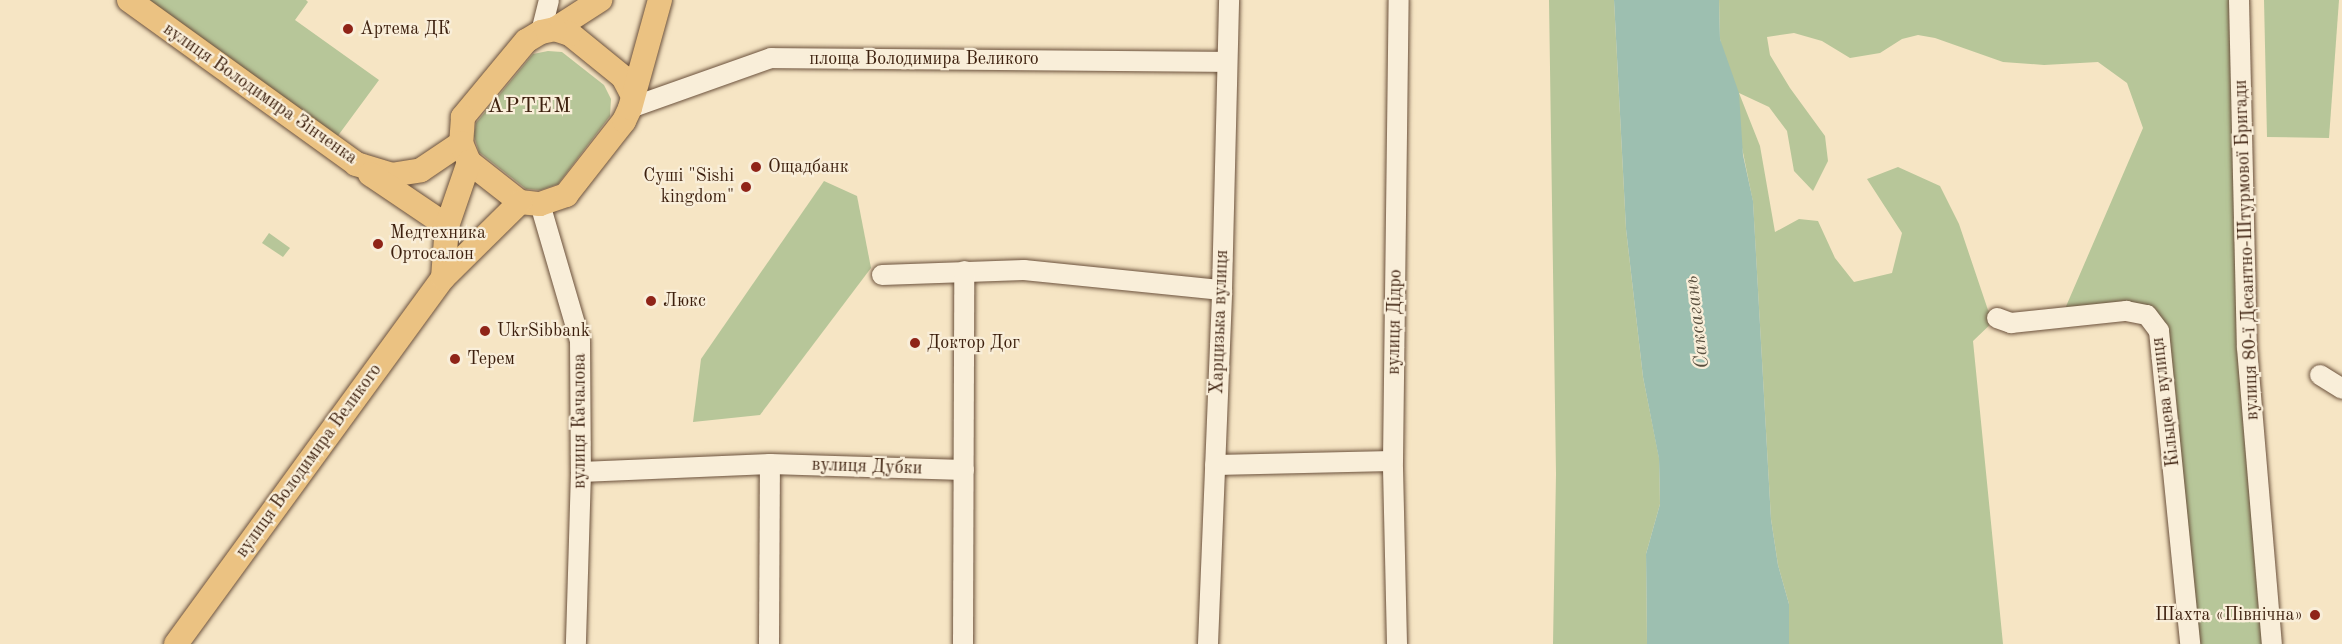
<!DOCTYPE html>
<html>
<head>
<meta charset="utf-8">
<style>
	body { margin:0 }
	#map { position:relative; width:2342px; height:644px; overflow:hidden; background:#f6e5c4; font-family:"Old Standard TT",serif }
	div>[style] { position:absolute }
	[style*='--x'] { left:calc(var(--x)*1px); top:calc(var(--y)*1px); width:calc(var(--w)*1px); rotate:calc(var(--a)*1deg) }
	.green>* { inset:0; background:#b7c699 }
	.water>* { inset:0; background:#9dbfb0 }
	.roads { filter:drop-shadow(0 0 2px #6b513c) drop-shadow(0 0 2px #6b513c) }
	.minor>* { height:20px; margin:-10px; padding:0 10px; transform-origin:10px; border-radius:10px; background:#f9eed9 }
	.major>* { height:24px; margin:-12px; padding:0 12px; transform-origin:12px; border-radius:12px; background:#ebc282 }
	.dots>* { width:16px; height:16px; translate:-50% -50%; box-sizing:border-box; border:3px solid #f9eed9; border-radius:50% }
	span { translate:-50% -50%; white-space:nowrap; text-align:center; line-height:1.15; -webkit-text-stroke:4.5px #f9eed9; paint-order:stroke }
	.poi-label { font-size:18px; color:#3d200e }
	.left { translate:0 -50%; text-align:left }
	.right { translate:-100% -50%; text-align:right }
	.street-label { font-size:18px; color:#3d200e }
	.water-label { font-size:20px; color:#5a503f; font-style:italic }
	.quarter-label { font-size:21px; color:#3d200e; letter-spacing:1.5px }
</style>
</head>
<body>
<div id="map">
	<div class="green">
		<i style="clip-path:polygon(148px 0,306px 0,308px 2px,295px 20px,379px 80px,337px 137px)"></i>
		<i style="clip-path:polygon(1549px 0,1614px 0,1626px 229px,1643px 377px,1659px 458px,1660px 504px,1646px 554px,1647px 644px,1553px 644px,1556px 474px)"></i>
		<i style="clip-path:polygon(1719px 0,2239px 0,2272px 644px,2190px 644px,2147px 315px,2061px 318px,2143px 128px,2127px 83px,2098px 62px,2044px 65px,2003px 62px,1935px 38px,1918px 35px,1902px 39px,1880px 53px,1850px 58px,1822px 41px,1794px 33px,1767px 37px,1770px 55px,1790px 88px,1825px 136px,1828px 161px,1813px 191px,1794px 171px,1787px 131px,1769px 107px,1739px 93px,1760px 146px,1775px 232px,1799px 219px,1818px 221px,1835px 258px,1854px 282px,1892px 273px,1902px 233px,1867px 179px,1898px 167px,1940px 186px,1959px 224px,1988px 310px,1997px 318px,1973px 341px,2003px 644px,1789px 644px,1789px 604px,1778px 565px,1771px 519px,1753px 202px,1720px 39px)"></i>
		<i style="clip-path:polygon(2264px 0,2339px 0,2329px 138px,2267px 137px)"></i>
		<i style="clip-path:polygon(548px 51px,562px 52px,604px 85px,611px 99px,610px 116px,558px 184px,541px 190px,526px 189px,479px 152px,474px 136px,476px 123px,533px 54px)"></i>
		<i style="clip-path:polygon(824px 181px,857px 196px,871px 268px,760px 415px,693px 422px,701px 359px)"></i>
		<i style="clip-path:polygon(269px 233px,290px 248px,283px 257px,262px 243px)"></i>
	</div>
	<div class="water">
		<i style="clip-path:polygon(1614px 0,1719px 0,1720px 39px,1739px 93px,1743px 155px,1753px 201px,1771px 519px,1778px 565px,1789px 604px,1789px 644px,1647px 644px,1646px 554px,1660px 504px,1659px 459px,1643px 377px,1626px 229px)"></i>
	</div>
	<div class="roads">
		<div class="minor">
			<i style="--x:2239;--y:0;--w:348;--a:88.7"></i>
			<i style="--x:2247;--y:348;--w:297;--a:85.2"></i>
			<i style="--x:541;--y:32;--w:33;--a:-76"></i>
			<i style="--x:630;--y:108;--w:150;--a:-19.5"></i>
			<i style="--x:771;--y:58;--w:456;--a:0.5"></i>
			<i style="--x:540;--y:204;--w:143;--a:73.7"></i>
			<i style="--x:580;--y:341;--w:131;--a:89.6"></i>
			<i style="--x:581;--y:472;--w:172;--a:91.7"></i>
			<i style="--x:882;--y:275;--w:142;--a:-2"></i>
			<i style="--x:1024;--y:270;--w:199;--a:5.8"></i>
			<i style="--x:1997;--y:318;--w:15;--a:20"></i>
			<i style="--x:2011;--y:323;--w:116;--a:-6"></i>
			<i style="--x:2126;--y:311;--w:21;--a:11"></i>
			<i style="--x:2147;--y:315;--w:20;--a:53"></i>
			<i style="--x:2159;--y:331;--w:315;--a:84.3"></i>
			<i style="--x:2320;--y:375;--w:26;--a:32"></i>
			<i style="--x:1215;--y:465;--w:178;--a:-1.3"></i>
			<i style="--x:581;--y:472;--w:189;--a:-2.4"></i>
			<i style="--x:770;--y:464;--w:194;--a:1.8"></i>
			<i style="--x:769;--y:644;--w:180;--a:-89.7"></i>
			<i style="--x:963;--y:644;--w:373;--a:-89.8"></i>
			<i style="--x:1208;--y:644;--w:354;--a:-87.7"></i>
			<i style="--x:1222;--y:290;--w:290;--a:-88.6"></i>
			<i style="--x:1397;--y:644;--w:183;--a:-91.3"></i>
			<i style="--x:1393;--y:461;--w:461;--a:-89.3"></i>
		</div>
		<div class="major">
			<i style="--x:129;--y:0;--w:280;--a:35.8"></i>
			<i style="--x:356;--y:164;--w:37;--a:17"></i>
			<i style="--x:391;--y:175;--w:30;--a:-9"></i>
			<i style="--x:421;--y:170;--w:48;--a:-34"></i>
			<i style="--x:555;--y:29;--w:54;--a:-32.8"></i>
			<i style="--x:632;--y:94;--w:19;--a:-118"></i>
			<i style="--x:623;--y:77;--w:68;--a:-140.9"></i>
			<i style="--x:570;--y:34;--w:16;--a:-162"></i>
			<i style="--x:555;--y:29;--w:14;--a:168"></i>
			<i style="--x:541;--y:32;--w:17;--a:149"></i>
			<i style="--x:526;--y:41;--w:99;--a:129.7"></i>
			<i style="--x:463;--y:117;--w:26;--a:94"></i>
			<i style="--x:461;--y:143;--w:21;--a:67"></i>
			<i style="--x:469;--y:162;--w:65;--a:38.1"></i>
			<i style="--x:520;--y:202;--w:20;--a:6"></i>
			<i style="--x:540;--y:204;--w:28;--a:-19"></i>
			<i style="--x:566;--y:195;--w:94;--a:-51.9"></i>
			<i style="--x:624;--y:121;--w:14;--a:-65"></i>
			<i style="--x:630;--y:108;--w:112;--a:-74.5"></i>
			<i style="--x:370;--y:174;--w:93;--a:34"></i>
			<i style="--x:443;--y:278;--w:52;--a:-85.6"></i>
			<i style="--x:447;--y:226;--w:68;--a:-71"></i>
			<i style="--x:176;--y:644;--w:453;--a:-53.9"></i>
			<i style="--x:443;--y:278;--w:108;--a:-44.6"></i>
		</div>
	</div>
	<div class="dots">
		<i style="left:348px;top:29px;background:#8f2418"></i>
		<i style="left:756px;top:167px;background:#8f2418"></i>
		<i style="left:746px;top:187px;background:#8f2418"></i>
		<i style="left:378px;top:244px;background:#8f2418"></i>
		<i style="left:651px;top:301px;background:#8f2418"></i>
		<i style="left:485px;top:331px;background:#8f2418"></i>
		<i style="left:915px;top:343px;background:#8f2418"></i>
		<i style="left:455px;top:359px;background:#8f2418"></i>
		<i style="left:2315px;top:615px;background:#8f2418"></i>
	</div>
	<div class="poi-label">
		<span class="left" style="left:360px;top:29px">Артема ДК</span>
		<span class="left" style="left:768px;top:167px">Ощадбанк</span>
		<span class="right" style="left:734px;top:187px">Суші "Sishi<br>kingdom"</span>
		<span class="left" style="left:390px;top:244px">Медтехника<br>Ортосалон</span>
		<span class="left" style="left:663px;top:301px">Люкс</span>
		<span class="left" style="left:497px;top:331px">UkrSibbank</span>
		<span class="left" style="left:927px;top:343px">Доктор Дог</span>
		<span class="left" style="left:467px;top:359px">Терем</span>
		<span class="right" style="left:2303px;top:615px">Шахта «Північна»</span>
	</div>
	<div class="street-label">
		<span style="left:924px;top:59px">площа Володимира Великого</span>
		<span style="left:260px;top:94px;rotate:35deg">вулиця Володимира Зінченка</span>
		<span style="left:2247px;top:250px;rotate:-92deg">вулиця 80-ї Десантно-Штурмової Бригади</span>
		<span style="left:1220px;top:322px;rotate:-88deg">Харцизька вулиця</span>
		<span style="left:1395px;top:322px;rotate:-89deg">вулиця Дідро</span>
		<span style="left:2166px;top:402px;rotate:-97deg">Кільцева вулиця</span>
		<span style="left:580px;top:421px;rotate:-90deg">вулиця Качалова</span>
		<span style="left:309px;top:461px;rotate:-54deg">вулиця Володимира Великого</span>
		<span style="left:867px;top:467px;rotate:2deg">вулиця Дубки</span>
	</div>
	<div class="water-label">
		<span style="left:1698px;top:322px;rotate:-97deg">Саксагань</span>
	</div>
	<div class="quarter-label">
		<span style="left:530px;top:107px">АРТЕМ</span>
	</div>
</div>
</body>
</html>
